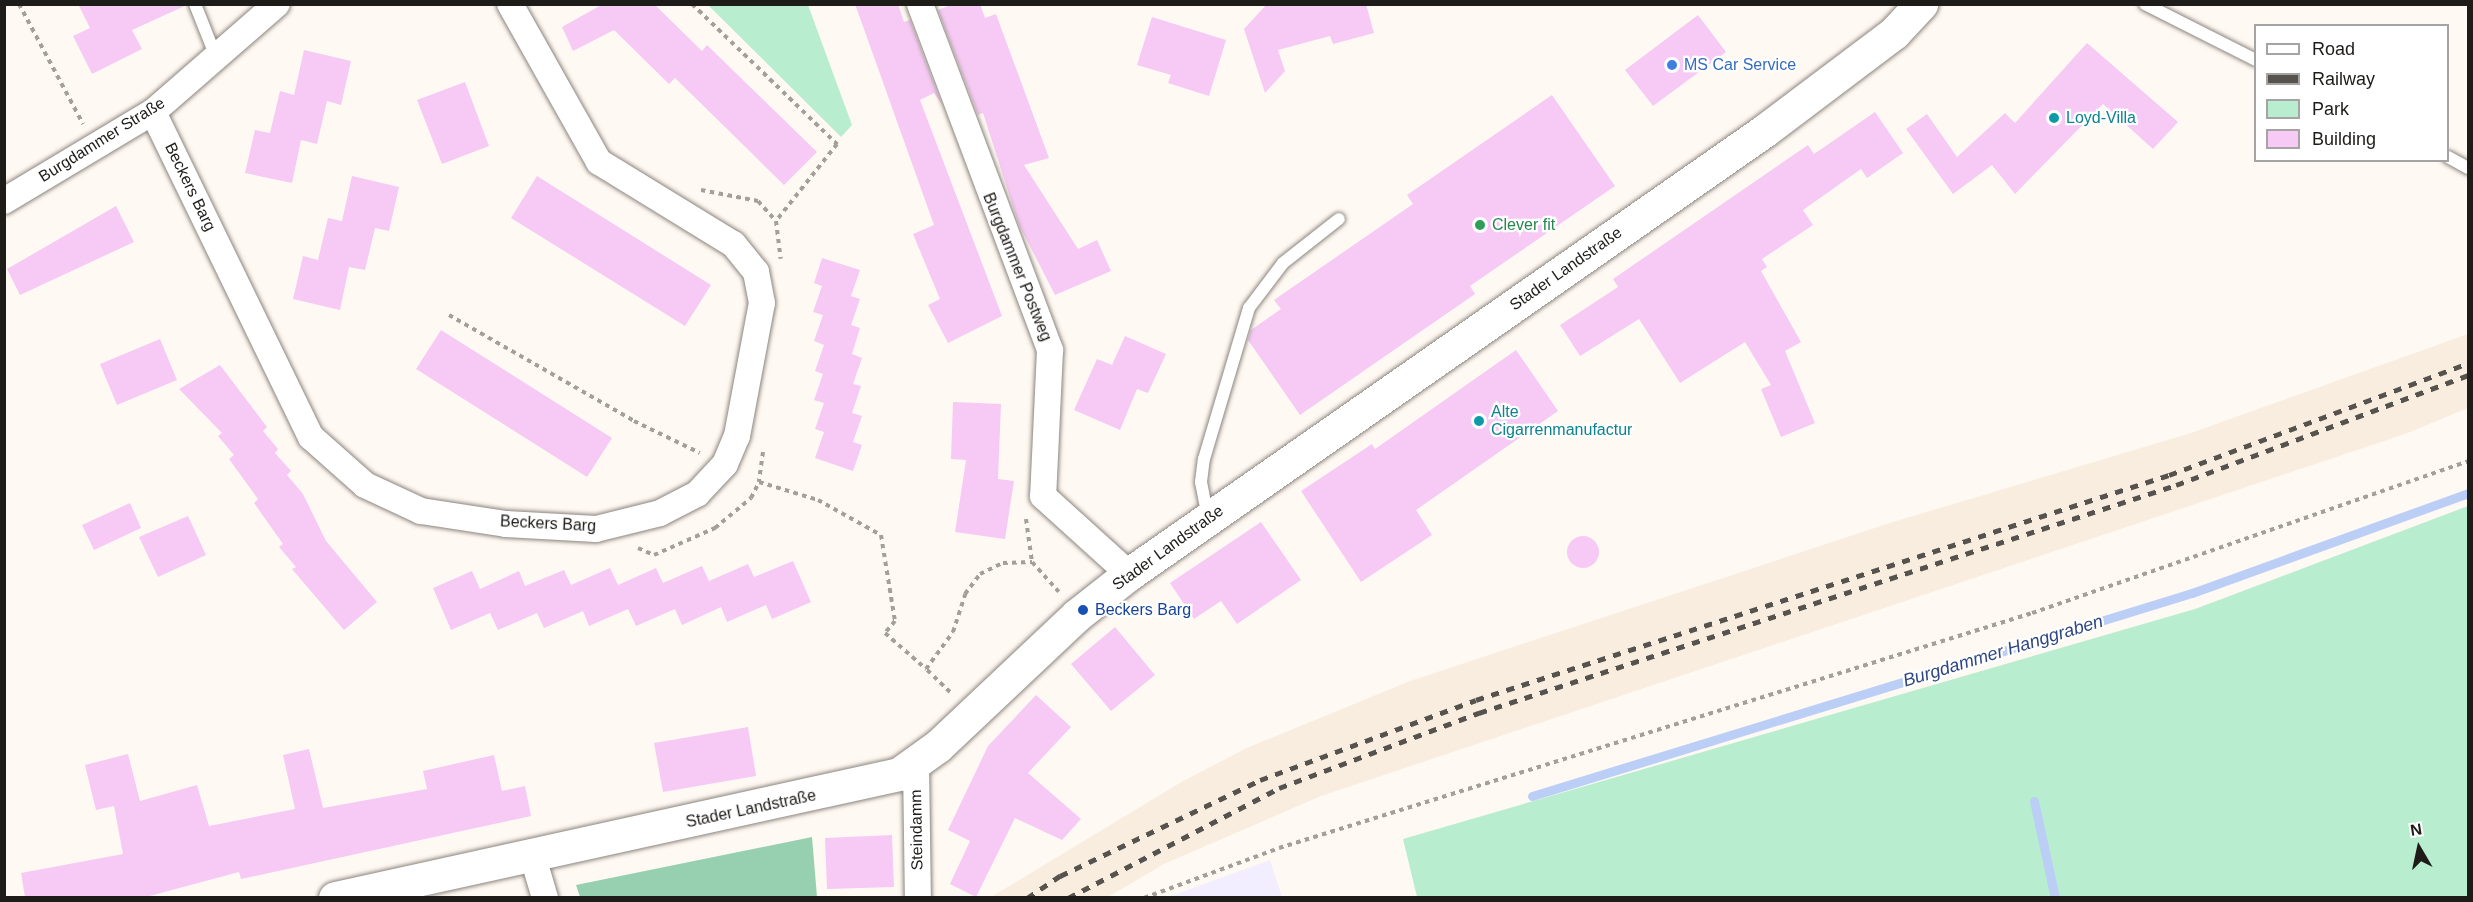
<!DOCTYPE html>
<html>
<head>
<meta charset="utf-8">
<style>
	body { margin:0 }
	#map { position:relative; width:2473px; height:902px; overflow:hidden; background:#fff9f3; font-family:Arial,sans-serif }
	div>[style] { position:absolute }
	[style*='--x'] { left:calc(var(--x)*1px); top:calc(var(--y)*1px); width:calc(var(--w)*1px); rotate:calc(var(--a)*1deg) }
	.built>* { inset:0; background:#f9eddf }
	.industrial>* { inset:0; background:#f2edff }
	.green>* { inset:0; background:#b8edcf }
	.forest>* { inset:0; background:#97d0b1 }
	.stream>* { height:9px; margin:-4.5px; padding:0 4.5px; transform-origin:4.5px; border-radius:4.5px; background:#bbcef6 }
	.building>* { inset:0; background:#f6caf4 }
	.round { border-radius:50% }
	.path>* { height:4px; margin-top:-2px; transform-origin:0; background:repeating-linear-gradient(90deg,#a39f9a 0 4.5px,transparent 0 9px) }
	.roads { filter:drop-shadow(0 0 2px #8b857e) drop-shadow(0 0 2px #8b857e) }
	.lane>* { height:12px; margin:-6px; padding:0 6px; transform-origin:6px; border-radius:6px; background:#fff }
	.street>* { height:26px; margin:-13px; padding:0 13px; transform-origin:13px; border-radius:13px; background:#fff }
	.secondary>* { height:33px; margin:-16.5px; padding:0 16.5px; transform-origin:16.5px; border-radius:16.5px; background:#fff }
	.rail>* { height:4.5px; margin-top:-2.25px; transform-origin:0; background:repeating-linear-gradient(90deg,#56534f 0 8px,transparent 0 16px) }
	.dots>* { width:16px; height:16px; translate:-50% -50%; box-sizing:border-box; border:3px solid #fff; border-radius:50% }
	span { translate:-50% -50%; white-space:nowrap; text-align:center; line-height:1.15; -webkit-text-stroke:4.5px #fff; paint-order:stroke }
	.shop-label { font-size:16px; color:#366cbe }
	.left { translate:0 -50%; text-align:left }
	.culture-label { font-size:16px; color:#0d838f }
	.street-label { font-size:16px; color:#1e1c19 }
	.leisure-label { font-size:16px; color:#27864d }
	.transit-label { font-size:16px; color:#164399 }
	.water-label { font-size:18px; color:#2e4782; font-style:italic }
	.frame { position:absolute; inset:0; border:6px solid #1e1c19; pointer-events:none }
	.legend { position:absolute; left:2254px; top:24px; width:195px; height:138px; box-sizing:border-box; background:#fff; border:2px solid #a5a4a3; margin:0; padding:8px 10px; list-style:none; font-size:18px; color:#1e1c19 }
	.legend li { display:flex; align-items:center; gap:12px; height:30px }
	.legend b { width:30px; border:2px solid #a5a4a3 }
	.north { position:absolute; left:2389px; top:818px; width:60px; height:60px; -webkit-text-stroke:4px #fff; paint-order:stroke; rotate:351deg; font-size:16px; font-weight:700; line-height:24px; text-align:center; color:#1e1c19 }
	.north::after { content:''; display:block; margin:auto; width:21px; height:27px; background:#1e1c19; clip-path:polygon(50% 0,100% 100%,50% 72%,0 100%) }
</style>
</head>
<body>
<div id="map">
	<div class="built">
		<i style="clip-path:polygon(2468px 334px,2468px 408px,2405px 434px,1321px 796px,1164px 864px,1108px 897px,991px 897px,1183px 781px,1249px 747px,1410px 681px,1893px 522px,2191px 433px)"></i>
	</div>
	<div class="industrial">
		<i style="clip-path:polygon(1270px 860px,1282px 897px,1168px 897px)"></i>
	</div>
	<div class="green">
		<i style="clip-path:polygon(708px 5px,808px 5px,852px 125px,841px 137px)"></i>
		<i style="clip-path:polygon(2468px 506px,2468px 897px,1417px 897px,1403px 839px,2195px 609px)"></i>
	</div>
	<div class="forest">
		<i style="clip-path:polygon(812px 837px,817px 897px,580px 897px,576px 885px)"></i>
	</div>
	<div class="stream">
		<i style="--x:1532;--y:796;--w:691;--a:-17.1"></i>
		<i style="--x:2192;--y:593;--w:294;--a:-19.9"></i>
		<i style="--x:2034;--y:801;--w:99;--a:77.8"></i>
	</div>
	<div class="building">
		<i style="clip-path:polygon(78px 4px,187px 4px,187px 5px,132px 30px,142px 49px,92px 74px,73px 36px,90px 28px)"></i>
		<i style="clip-path:polygon(603px 4px,654px 4px,702px 51px,707px 45px,817px 152px,784px 185px,675px 78px,669px 84px,614px 30px,573px 51px,562px 27px)"></i>
		<i style="clip-path:polygon(855px 4px,898px 4px,904px 22px,910px 20px,942px 105px,934px 93px,920px 100px,1002px 316px,948px 343px,928px 305px,940px 299px,913px 234px,934px 225px)"></i>
		<i style="clip-path:polygon(953px 4px,980px 4px,985px 18px,996px 14px,1049px 158px,1024px 165px,1078px 249px,1097px 240px,1111px 271px,1055px 295px,1019px 225px,983px 113px,978px 115px,938px 10px)"></i>
		<i style="clip-path:polygon(1267px 4px,1366px 4px,1374px 33px,1333px 44px,1330px 36px,1278px 50px,1285px 71px,1265px 93px,1244px 29px)"></i>
		<i style="clip-path:polygon(1698px 15px,1726px 52px,1653px 106px,1625px 70px)"></i>
		<i style="clip-path:polygon(1152px 17px,1226px 40px,1209px 96px,1168px 83px,1171px 75px,1137px 65px)"></i>
		<i style="clip-path:polygon(2087px 43px,2178px 122px,2153px 149px,2103px 104px,2015px 194px,1992px 165px,1953px 194px,1906px 129px,1927px 114px,1957px 157px,2005px 113px,2015px 123px)"></i>
		<i style="clip-path:polygon(304px 50px,351px 61px,341px 105px,327px 101px,317px 144px,301px 140px,292px 183px,245px 173px,255px 130px,270px 133px,280px 91px,294px 95px)"></i>
		<i style="clip-path:polygon(465px 82px,489px 146px,442px 164px,417px 100px)"></i>
		<i style="clip-path:polygon(1552px 95px,1615px 186px,1470px 286px,1475px 294px,1300px 415px,1248px 340px,1251px 330px,1281px 309px,1274px 300px,1413px 204px,1407px 195px)"></i>
		<i style="clip-path:polygon(1875px 112px,1903px 153px,1867px 178px,1861px 169px,1803px 210px,1813px 225px,1762px 259px,1767px 267px,1761px 271px,1801px 342px,1785px 351px,1815px 423px,1781px 437px,1761px 389px,1771px 385px,1745px 342px,1680px 383px,1639px 319px,1580px 356px,1560px 325px,1618px 287px,1613px 279px,1808px 145px,1814px 154px)"></i>
		<i style="clip-path:polygon(352px 176px,399px 187px,389px 231px,375px 228px,365px 270px,349px 267px,340px 310px,293px 299px,303px 256px,318px 260px,328px 218px,342px 221px)"></i>
		<i style="clip-path:polygon(537px 176px,711px 285px,685px 326px,511px 218px)"></i>
		<i style="clip-path:polygon(116px 206px,134px 242px,20px 295px,7px 269px)"></i>
		<i style="clip-path:polygon(822px 258px,860px 270px,851px 296px,860px 299px,851px 325px,860px 328px,852px 354px,862px 358px,853px 384px,861px 386px,852px 413px,862px 416px,853px 442px,862px 445px,853px 471px,815px 458px,824px 432px,815px 429px,824px 403px,814px 400px,823px 374px,815px 371px,824px 345px,814px 341px,823px 315px,813px 312px,822px 286px,814px 283px)"></i>
		<i style="clip-path:polygon(441px 330px,612px 438px,587px 477px,416px 369px)"></i>
		<i style="clip-path:polygon(1125px 336px,1166px 354px,1148px 393px,1137px 389px,1120px 430px,1074px 410px,1097px 359px,1112px 365px)"></i>
		<i style="clip-path:polygon(160px 339px,177px 380px,117px 405px,100px 364px)"></i>
		<i style="clip-path:polygon(1516px 350px,1558px 411px,1416px 510px,1432px 535px,1361px 582px,1301px 491px,1372px 444px,1375px 449px)"></i>
		<i style="clip-path:polygon(220px 365px,267px 427px,263px 431px,278px 449px,275px 453px,291px 471px,287px 475px,303px 494px,326px 541px,377px 602px,344px 630px,292px 569px,296px 567px,279px 547px,283px 544px,254px 503px,258px 499px,229px 459px,234px 455px,218px 436px,222px 433px,179px 389px)"></i>
		<i style="clip-path:polygon(953px 402px,1001px 404px,998px 479px,1014px 481px,1005px 539px,955px 532px,966px 460px,951px 459px)"></i>
		<i style="clip-path:polygon(130px 503px,141px 528px,94px 550px,82px 525px)"></i>
		<i style="clip-path:polygon(188px 516px,206px 555px,158px 577px,139px 537px)"></i>
		<i style="clip-path:polygon(1261px 522px,1301px 580px,1237px 624px,1221px 601px,1194px 619px,1170px 583px)"></i>
		<i class="round" style="left:1567px;top:536px;width:32px;height:32px"></i>
		<i style="clip-path:polygon(793px 561px,811px 602px,772px 619px,766px 605px,727px 622px,721px 607px,682px 625px,675px 609px,636px 626px,628px 609px,589px 626px,583px 611px,544px 628px,537px 613px,498px 630px,490px 613px,451px 630px,433px 588px,472px 571px,480px 589px,519px 571px,525px 586px,564px 570px,571px 585px,610px 568px,618px 585px,656px 568px,663px 583px,702px 566px,709px 581px,748px 564px,754px 577px)"></i>
		<i style="clip-path:polygon(1115px 627px,1155px 675px,1111px 711px,1071px 664px)"></i>
		<i style="clip-path:polygon(1036px 695px,1071px 727px,1028px 773px,1081px 819px,1062px 840px,1015px 818px,976px 897px,950px 884px,970px 841px,948px 830px,988px 746px)"></i>
		<i style="clip-path:polygon(748px 727px,756px 776px,663px 792px,654px 743px)"></i>
		<i style="clip-path:polygon(309px 749px,323px 808px,427px 789px,423px 771px,494px 755px,502px 791px,525px 786px,531px 816px,241px 879px,239px 872px,146px 897px,25px 897px,21px 873px,123px 854px,114px 806px,96px 810px,85px 765px,128px 754px,140px 801px,197px 785px,209px 826px,295px 809px,283px 755px)"></i>
		<i style="clip-path:polygon(892px 835px,894px 887px,827px 889px,825px 838px)"></i>
	</div>
	<div class="path">
		<i style="--x:19;--y:4;--w:136;--a:61.9"></i>
		<i style="--x:692;--y:4;--w:202;--a:44"></i>
		<i style="--x:837;--y:144;--w:98;--a:128.4"></i>
		<i style="--x:701;--y:190;--w:58;--a:10.9"></i>
		<i style="--x:758;--y:201;--w:27;--a:48"></i>
		<i style="--x:776;--y:221;--w:38;--a:83"></i>
		<i style="--x:449;--y:315;--w:213;--a:29.8"></i>
		<i style="--x:634;--y:421;--w:73;--a:25.9"></i>
		<i style="--x:763;--y:452;--w:30;--a:98"></i>
		<i style="--x:759;--y:482;--w:62;--a:17"></i>
		<i style="--x:818;--y:500;--w:72;--a:29.1"></i>
		<i style="--x:881;--y:535;--w:87;--a:80.8"></i>
		<i style="--x:895;--y:621;--w:16;--a:130"></i>
		<i style="--x:885;--y:633;--w:55;--a:41.3"></i>
		<i style="--x:1026;--y:519;--w:43;--a:82.1"></i>
		<i style="--x:638;--y:548;--w:17;--a:24"></i>
		<i style="--x:654;--y:555;--w:67;--a:-23.9"></i>
		<i style="--x:715;--y:528;--w:47;--a:-39.8"></i>
		<i style="--x:751;--y:498;--w:18;--a:-63"></i>
		<i style="--x:950;--y:692;--w:33;--a:-136"></i>
		<i style="--x:926;--y:669;--w:46;--a:-53.9"></i>
		<i style="--x:953;--y:632;--w:40;--a:-72"></i>
		<i style="--x:965;--y:594;--w:25;--a:-53"></i>
		<i style="--x:980;--y:574;--w:25;--a:-26"></i>
		<i style="--x:1003;--y:563;--w:29;--a:-2"></i>
		<i style="--x:1032;--y:562;--w:40;--a:48"></i>
		<i style="--x:1144;--y:898;--w:144;--a:-20.3"></i>
		<i style="--x:1279;--y:848;--w:789;--a:-17.33"></i>
		<i style="--x:2032;--y:613;--w:462;--a:-19.2"></i>
	</div>
	<div class="roads">
		<div class="lane">
			<i style="--x:195;--y:4;--w:57;--a:68.4"></i>
			<i style="--x:2145;--y:4;--w:124;--a:26.8"></i>
			<i style="--x:2448;--y:157;--w:23;--a:29"></i>
			<i style="--x:1208;--y:518;--w:37;--a:-101"></i>
			<i style="--x:1201;--y:482;--w:23;--a:-83"></i>
			<i style="--x:1204;--y:459;--w:158;--a:-73.4"></i>
			<i style="--x:1249;--y:308;--w:56;--a:-52.9"></i>
			<i style="--x:1283;--y:263;--w:71;--a:-38.2"></i>
		</div>
		<div class="street">
			<i style="--x:920;--y:4;--w:370;--a:69.4"></i>
			<i style="--x:1050;--y:350;--w:146;--a:92.7"></i>
			<i style="--x:1043;--y:496;--w:116;--a:42.2"></i>
			<i style="--x:153;--y:112;--w:361;--a:64.1"></i>
			<i style="--x:311;--y:437;--w:72;--a:41.6"></i>
			<i style="--x:365;--y:485;--w:62;--a:24.9"></i>
			<i style="--x:421;--y:511;--w:86;--a:8.7"></i>
			<i style="--x:506;--y:524;--w:90;--a:3.2"></i>
			<i style="--x:596;--y:529;--w:66;--a:-14"></i>
			<i style="--x:660;--y:513;--w:42;--a:-27.2"></i>
			<i style="--x:697;--y:494;--w:41;--a:-47"></i>
			<i style="--x:725;--y:464;--w:30;--a:-67"></i>
			<i style="--x:737;--y:436;--w:135;--a:-79.4"></i>
			<i style="--x:762;--y:303;--w:32;--a:-101"></i>
			<i style="--x:756;--y:272;--w:36;--a:-129"></i>
			<i style="--x:733;--y:244;--w:157;--a:-148.5"></i>
			<i style="--x:599;--y:162;--w:181;--a:-119.4"></i>
			<i style="--x:4;--y:201;--w:174;--a:-30.9"></i>
			<i style="--x:153;--y:112;--w:164;--a:-41.1"></i>
			<i style="--x:916;--y:763;--w:135;--a:89.2"></i>
			<i style="--x:532;--y:854;--w:46;--a:73.5"></i>
		</div>
		<div class="secondary">
			<i style="--x:335;--y:898;--w:577;--a:-12.4"></i>
			<i style="--x:899;--y:774;--w:48;--a:-35.7"></i>
			<i style="--x:938;--y:746;--w:191;--a:-43.3"></i>
			<i style="--x:1077;--y:615;--w:66;--a:-38.3"></i>
			<i style="--x:1129;--y:574;--w:774;--a:-34.9"></i>
			<i style="--x:1764;--y:131;--w:163;--a:-37"></i>
			<i style="--x:1894;--y:33;--w:40;--a:-47"></i>
		</div>
	</div>
	<div class="rail">
		<i style="--x:1027;--y:898;--w:40;--a:-34"></i>
		<i style="--x:1060;--y:876;--w:222;--a:-25.6"></i>
		<i style="--x:1260;--y:780;--w:230;--a:-20.3"></i>
		<i style="--x:1476;--y:700;--w:729;--a:-17.99"></i>
		<i style="--x:2169;--y:475;--w:319;--a:-20.5"></i>
		<i style="--x:1068;--y:898;--w:238;--a:-27.5"></i>
		<i style="--x:1279;--y:788;--w:214;--a:-20.6"></i>
		<i style="--x:1479;--y:713;--w:733;--a:-18.11"></i>
		<i style="--x:2176;--y:485;--w:312;--a:-20.6"></i>
	</div>
	<div class="dots">
		<i style="left:1672px;top:65px;background:#3f7fe0"></i>
		<i style="left:2054px;top:118px;background:#0f9aa8"></i>
		<i style="left:1480px;top:225px;background:#2e9e5b"></i>
		<i style="left:1479px;top:421px;background:#0f9aa8"></i>
		<i style="left:1083px;top:610px;background:#1a4fb4"></i>
	</div>
	<div class="shop-label">
		<span class="left" style="left:1684px;top:65px">MS Car Service</span>
	</div>
	<div class="culture-label">
		<span class="left" style="left:2066px;top:118px">Loyd-Villa</span>
		<span class="left" style="left:1491px;top:421px">Alte<br>Cigarrenmanufactur</span>
	</div>
	<div class="street-label">
		<span style="left:102px;top:140px;rotate:-32deg">Burgdammer Straße</span>
		<span style="left:190px;top:187px;rotate:64deg">Beckers Barg</span>
		<span style="left:1017px;top:267px;rotate:68deg">Burgdammer Postweg</span>
		<span style="left:1566px;top:269px;rotate:-35deg">Stader Landstraße</span>
		<span style="left:548px;top:524px;rotate:3deg">Beckers Barg</span>
		<span style="left:1168px;top:548px;rotate:-36deg">Stader Landstraße</span>
		<span style="left:751px;top:809px;rotate:-12deg">Stader Landstraße</span>
		<span style="left:917px;top:830px;rotate:-91deg">Steindamm</span>
	</div>
	<div class="leisure-label">
		<span class="left" style="left:1492px;top:225px">Clever fit</span>
	</div>
	<div class="transit-label">
		<span class="left" style="left:1095px;top:610px">Beckers Barg</span>
	</div>
	<div class="water-label">
		<span style="left:2003px;top:651px;rotate:-17deg">Burgdammer Hanggraben</span>
	</div>
	<div class="frame"></div>
	<ul class="legend">
	<li><b style="height:8px;background:#fff"></b>Road</li>
	<li><b style="height:8px;background:#56534f"></b>Railway</li>
	<li><b style="height:16px;background:#b8edcf"></b>Park</li>
	<li><b style="height:16px;background:#f6caf4"></b>Building</li>
	</ul>
	<div class="north">N</div>
</div>
</body>
</html>
